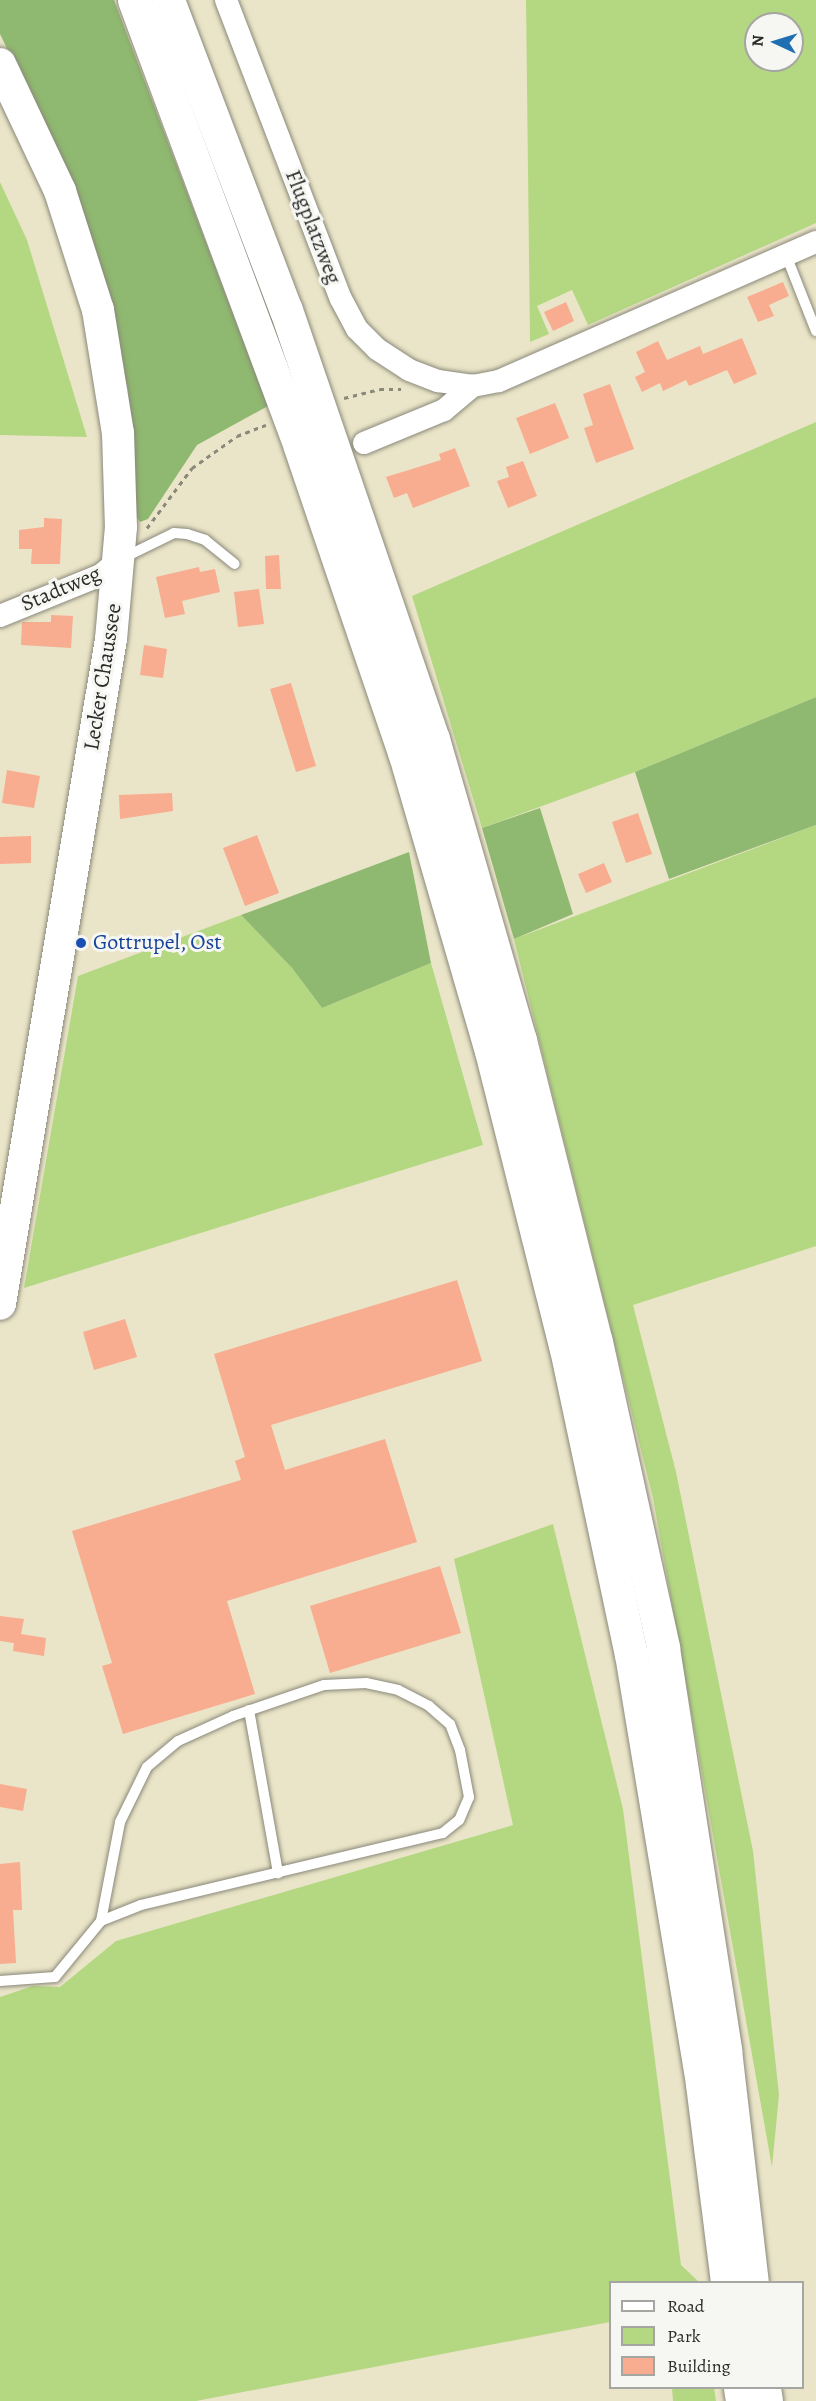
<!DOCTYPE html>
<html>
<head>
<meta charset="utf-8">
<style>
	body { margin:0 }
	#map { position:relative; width:816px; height:2401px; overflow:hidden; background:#eae5c8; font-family:Alegreya,serif }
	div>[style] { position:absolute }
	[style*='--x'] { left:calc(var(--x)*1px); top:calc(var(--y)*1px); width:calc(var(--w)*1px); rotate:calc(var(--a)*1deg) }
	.green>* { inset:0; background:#b4d882 }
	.forest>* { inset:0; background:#8fb870 }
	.building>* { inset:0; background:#f8ac90 }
	.path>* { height:3px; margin-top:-1.5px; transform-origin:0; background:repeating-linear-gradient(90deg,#8a887a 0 4.5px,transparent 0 9px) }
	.roads { filter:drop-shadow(0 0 2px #8a887a) drop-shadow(0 0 2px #8a887a) }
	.lane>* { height:10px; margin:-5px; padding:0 5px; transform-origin:5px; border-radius:5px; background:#fff }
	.street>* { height:22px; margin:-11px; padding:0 11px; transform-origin:11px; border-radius:11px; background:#fff }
	.secondary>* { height:32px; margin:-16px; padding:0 16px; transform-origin:16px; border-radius:16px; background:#fff }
	.highway>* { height:33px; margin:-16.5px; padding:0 16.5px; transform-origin:16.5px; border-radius:16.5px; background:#fff }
	.dots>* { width:16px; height:16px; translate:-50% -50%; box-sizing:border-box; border:3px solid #f6f6f2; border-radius:50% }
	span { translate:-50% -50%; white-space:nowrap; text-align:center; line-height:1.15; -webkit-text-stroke:6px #f6f6f2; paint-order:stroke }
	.street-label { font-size:22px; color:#2b2b2b }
	.transit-label { font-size:22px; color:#164399 }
	.left { translate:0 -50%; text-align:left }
	.legend { position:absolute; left:609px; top:2281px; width:195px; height:108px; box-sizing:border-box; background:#f6f6f2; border:2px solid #a5a5a2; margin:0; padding:8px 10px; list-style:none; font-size:18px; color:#2b2b2b }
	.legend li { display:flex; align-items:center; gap:12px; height:30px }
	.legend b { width:30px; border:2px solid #a5a5a2 }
	.north { position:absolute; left:744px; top:12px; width:60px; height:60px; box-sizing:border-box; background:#f6f6f2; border:2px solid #a5a5a2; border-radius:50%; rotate:274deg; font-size:16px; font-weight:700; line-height:24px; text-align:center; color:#2b2b2b }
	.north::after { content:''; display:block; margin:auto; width:21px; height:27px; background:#1f6fb2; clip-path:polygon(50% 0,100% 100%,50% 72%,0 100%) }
</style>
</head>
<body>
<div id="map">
	<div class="green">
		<i style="clip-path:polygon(evenodd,526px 0,816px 0,816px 223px,588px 325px,572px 290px,537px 306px,549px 334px,530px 342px,526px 0,756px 24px,792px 24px,792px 60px,756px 60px,756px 24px)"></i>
		<i style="clip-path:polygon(0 182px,27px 240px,87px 437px,0 435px)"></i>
		<i style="clip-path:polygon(816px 422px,816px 697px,635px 772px,482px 828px,412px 596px)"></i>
		<i style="clip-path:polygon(816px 825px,816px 1246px,633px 1305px,676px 1472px,753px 1851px,779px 2095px,772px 2167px,653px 1498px,514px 939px)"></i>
		<i style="clip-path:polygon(241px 915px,292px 968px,322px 1008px,431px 963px,483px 1145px,24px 1288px,78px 976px)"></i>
		<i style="clip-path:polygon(553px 1524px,623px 1809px,681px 2265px,699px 2282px,610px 2282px,610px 2322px,196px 2401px,0 2401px,0 1997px,33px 1986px,60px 1987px,116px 1941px,513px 1825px,454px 1559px)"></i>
		<i style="clip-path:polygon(672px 2388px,714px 2388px,716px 2401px,673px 2401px)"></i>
	</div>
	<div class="forest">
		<i style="clip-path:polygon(0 0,114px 0,268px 406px,197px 445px,148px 519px,140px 522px,135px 514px,128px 390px,94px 253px,41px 119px,0 34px)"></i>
		<i style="clip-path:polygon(816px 697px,816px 825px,669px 879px,635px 772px)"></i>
		<i style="clip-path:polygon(540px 808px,573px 914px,514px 939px,482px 828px)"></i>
		<i style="clip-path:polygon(409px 852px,431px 963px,322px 1008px,292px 968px,241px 915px)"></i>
	</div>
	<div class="building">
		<i style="clip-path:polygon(783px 282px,789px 296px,769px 305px,774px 316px,758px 322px,747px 297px)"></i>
		<i style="clip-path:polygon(566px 302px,574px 321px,553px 331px,544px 312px)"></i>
		<i style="clip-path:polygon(742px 338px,757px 374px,734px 384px,727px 370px,689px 386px,686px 380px,663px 391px,660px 383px,642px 392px,635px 377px,645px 372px,636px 352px,658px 341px,667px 360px,700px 346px,703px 354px)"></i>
		<i style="clip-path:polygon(610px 384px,634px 449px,596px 463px,584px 428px,593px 425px,583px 394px)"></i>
		<i style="clip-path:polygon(555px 403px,569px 438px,530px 454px,516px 418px)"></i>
		<i style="clip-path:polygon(455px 448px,470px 486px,413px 508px,407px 493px,394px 498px,386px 477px,441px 460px,439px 454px)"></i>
		<i style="clip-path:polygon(523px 461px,537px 496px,508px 508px,497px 481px,509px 477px,506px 467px)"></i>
		<i style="clip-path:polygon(44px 518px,62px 519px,60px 564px,31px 564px,32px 549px,19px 549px,19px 530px,44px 527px)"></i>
		<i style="clip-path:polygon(279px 555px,281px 589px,266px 589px,265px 556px)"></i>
		<i style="clip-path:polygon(199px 567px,200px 572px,215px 569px,220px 592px,182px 601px,185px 614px,165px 618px,156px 577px)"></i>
		<i style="clip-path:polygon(259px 589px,264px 624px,238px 627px,234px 592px)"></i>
		<i style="clip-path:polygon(51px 615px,73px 616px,71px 648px,21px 645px,22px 622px,51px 622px)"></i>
		<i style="clip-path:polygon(144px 645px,167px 649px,163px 678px,140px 675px)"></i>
		<i style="clip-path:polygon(291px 683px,316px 766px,296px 772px,270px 689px)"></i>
		<i style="clip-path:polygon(7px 770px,40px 776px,34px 808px,2px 803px)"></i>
		<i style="clip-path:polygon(172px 793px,173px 811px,120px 819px,119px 795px)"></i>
		<i style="clip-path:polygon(638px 813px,652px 854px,626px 863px,612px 822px)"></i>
		<i style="clip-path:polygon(257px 835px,279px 893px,245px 906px,223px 848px)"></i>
		<i style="clip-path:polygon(31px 836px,31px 863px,0 864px,0 837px)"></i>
		<i style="clip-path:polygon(604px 863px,612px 882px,586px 893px,578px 874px)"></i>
		<i style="clip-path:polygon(457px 1280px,482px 1361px,271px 1425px,285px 1470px,385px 1439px,417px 1542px,227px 1601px,255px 1694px,123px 1734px,102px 1666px,112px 1663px,72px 1531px,241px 1480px,235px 1461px,245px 1457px,214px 1354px)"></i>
		<i style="clip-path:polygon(125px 1319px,137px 1357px,94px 1370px,83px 1332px)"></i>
		<i style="clip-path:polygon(440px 1566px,461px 1633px,330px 1673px,310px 1606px)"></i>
		<i style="clip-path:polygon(0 1616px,24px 1619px,21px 1634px,46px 1638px,44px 1656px,13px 1651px,14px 1643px,0 1641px)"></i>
		<i style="clip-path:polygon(0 1784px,27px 1789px,23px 1811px,0 1807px)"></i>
		<i style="clip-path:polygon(20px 1862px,22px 1910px,13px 1910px,16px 1963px,0 1964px,0 1864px)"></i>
	</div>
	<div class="path">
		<i style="--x:344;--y:398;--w:37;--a:-14"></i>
		<i style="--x:380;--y:389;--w:21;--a:0"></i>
		<i style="--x:147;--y:528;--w:75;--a:-53.1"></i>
		<i style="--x:192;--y:468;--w:55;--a:-35.4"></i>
		<i style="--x:237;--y:436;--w:31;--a:-21"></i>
	</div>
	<div class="roads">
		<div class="lane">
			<i style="--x:786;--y:255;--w:82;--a:68.5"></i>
			<i style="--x:123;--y:558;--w:57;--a:-26.1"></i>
			<i style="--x:174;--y:533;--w:13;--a:4"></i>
			<i style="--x:187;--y:534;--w:19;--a:18"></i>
			<i style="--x:205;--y:540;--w:38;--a:39"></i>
			<i style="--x:249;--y:1710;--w:166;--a:79.9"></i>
			<i style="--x:0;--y:1981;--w:55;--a:-4.2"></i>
			<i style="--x:55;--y:1977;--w:72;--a:-50.6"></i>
			<i style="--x:101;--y:1921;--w:101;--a:-79.1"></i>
			<i style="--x:120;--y:1822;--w:61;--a:-63.9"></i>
			<i style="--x:147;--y:1767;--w:40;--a:-40"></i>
			<i style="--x:178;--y:1741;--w:60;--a:-24.4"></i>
			<i style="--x:233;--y:1716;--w:96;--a:-18.8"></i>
			<i style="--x:324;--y:1685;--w:42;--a:-2.7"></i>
			<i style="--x:366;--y:1683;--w:33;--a:12"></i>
			<i style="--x:398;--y:1690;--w:35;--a:27"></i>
			<i style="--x:429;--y:1706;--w:28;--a:41"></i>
			<i style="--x:450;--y:1724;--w:28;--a:69"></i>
			<i style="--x:460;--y:1750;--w:48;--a:79.2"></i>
			<i style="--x:469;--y:1797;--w:25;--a:113"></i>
			<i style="--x:459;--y:1820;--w:21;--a:141"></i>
			<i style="--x:443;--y:1833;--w:310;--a:166.6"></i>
			<i style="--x:141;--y:1905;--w:43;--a:158.2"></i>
		</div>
		<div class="street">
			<i style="--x:226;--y:0;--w:320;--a:69"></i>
			<i style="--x:341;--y:299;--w:34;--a:62"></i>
			<i style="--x:357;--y:329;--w:28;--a:45"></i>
			<i style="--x:377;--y:349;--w:38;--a:33"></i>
			<i style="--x:409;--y:370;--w:31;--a:21"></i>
			<i style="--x:438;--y:381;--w:35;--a:8"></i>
			<i style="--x:473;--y:386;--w:26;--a:-11"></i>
			<i style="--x:499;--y:381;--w:346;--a:-23.7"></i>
			<i style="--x:364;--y:443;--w:87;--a:-22.4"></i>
			<i style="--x:444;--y:410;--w:38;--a:-40"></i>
			<i style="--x:0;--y:616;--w:109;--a:-22.1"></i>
			<i style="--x:101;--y:575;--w:25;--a:-40"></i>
		</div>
		<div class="secondary">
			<i style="--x:0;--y:64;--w:140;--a:64.7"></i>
			<i style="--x:60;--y:191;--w:125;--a:72.3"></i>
			<i style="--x:98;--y:310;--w:125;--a:80.8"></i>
			<i style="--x:118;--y:433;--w:94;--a:88.2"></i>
			<i style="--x:121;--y:527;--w:112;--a:95.1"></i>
			<i style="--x:111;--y:639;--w:674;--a:99.48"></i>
		</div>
		<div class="highway">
			<i style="--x:134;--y:0;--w:477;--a:69.6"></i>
			<i style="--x:300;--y:447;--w:325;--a:71.2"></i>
			<i style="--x:405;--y:755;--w:308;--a:73.8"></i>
			<i style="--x:491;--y:1051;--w:307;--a:75.9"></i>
			<i style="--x:566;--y:1349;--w:312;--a:78"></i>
			<i style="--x:631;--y:1654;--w:436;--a:80.6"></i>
			<i style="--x:702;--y:2084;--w:200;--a:82.8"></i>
			<i style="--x:168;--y:0;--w:332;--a:69.2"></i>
			<i style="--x:286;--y:310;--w:453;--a:71.1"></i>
			<i style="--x:433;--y:739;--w:313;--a:73.9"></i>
			<i style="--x:520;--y:1040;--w:311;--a:75.9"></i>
			<i style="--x:596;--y:1342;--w:313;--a:77.6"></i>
			<i style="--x:663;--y:1648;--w:407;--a:81.2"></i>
			<i style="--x:725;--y:2050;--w:234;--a:83.4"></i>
			<i style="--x:740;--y:2388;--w:13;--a:81"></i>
			<i style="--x:764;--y:2388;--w:13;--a:81"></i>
		</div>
	</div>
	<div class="dots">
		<i style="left:81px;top:943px;background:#1a4fb4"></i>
	</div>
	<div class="street-label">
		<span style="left:313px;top:227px;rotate:69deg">Flugplatzweg</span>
		<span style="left:61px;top:589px;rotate:-23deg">Stadtweg</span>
		<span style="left:103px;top:677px;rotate:-81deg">Lecker Chaussee</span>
	</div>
	<div class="transit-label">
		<span class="left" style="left:93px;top:943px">Gottrupel, Ost</span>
	</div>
	<ul class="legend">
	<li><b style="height:8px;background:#fff"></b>Road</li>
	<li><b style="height:16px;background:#b4d882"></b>Park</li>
	<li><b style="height:16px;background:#f8ac90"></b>Building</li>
	</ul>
	<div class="north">N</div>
</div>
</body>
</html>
